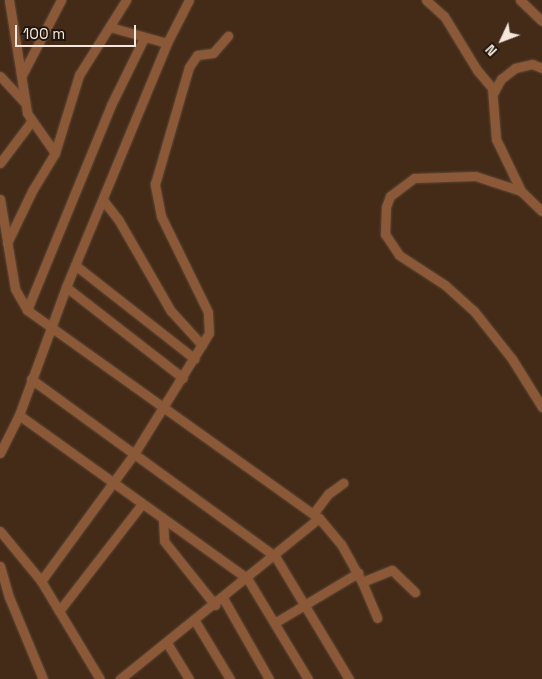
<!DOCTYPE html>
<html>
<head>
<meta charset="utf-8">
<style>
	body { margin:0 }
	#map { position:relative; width:542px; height:679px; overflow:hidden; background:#432b18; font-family:"Space Grotesk",sans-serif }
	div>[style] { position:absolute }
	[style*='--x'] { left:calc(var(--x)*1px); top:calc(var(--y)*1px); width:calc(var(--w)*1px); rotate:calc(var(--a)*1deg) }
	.roads { filter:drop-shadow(0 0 1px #604937) drop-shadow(0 0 1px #604937) }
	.minor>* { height:9px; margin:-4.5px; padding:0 4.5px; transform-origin:4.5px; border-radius:4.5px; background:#8b5937 }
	span { translate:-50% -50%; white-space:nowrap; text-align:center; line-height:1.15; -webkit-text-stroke:4px #21170e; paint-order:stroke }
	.north { position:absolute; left:477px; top:15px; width:50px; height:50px; -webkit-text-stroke:4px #21170e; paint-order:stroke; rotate:227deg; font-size:14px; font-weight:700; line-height:20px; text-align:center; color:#f6e6db }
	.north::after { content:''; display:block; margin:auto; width:18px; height:22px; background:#f6e6db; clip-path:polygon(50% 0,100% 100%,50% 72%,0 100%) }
	.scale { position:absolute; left:15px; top:25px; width:121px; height:22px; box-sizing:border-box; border:2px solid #f6e6db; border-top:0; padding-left:6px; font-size:15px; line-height:18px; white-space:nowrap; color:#f6e6db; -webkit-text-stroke:4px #21170e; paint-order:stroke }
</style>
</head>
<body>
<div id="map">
	<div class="roads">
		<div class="minor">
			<i style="--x:9;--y:0;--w:114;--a:80.9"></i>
			<i style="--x:27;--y:113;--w:49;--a:55"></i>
			<i style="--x:426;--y:0;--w:24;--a:42"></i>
			<i style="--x:444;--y:16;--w:63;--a:58.6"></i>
			<i style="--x:477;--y:70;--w:23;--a:50"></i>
			<i style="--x:492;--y:88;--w:51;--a:85.5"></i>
			<i style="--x:496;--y:139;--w:58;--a:64.3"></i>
			<i style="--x:521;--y:191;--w:29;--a:44"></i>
			<i style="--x:520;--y:0;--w:30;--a:44"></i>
			<i style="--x:110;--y:27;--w:59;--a:15.7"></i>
			<i style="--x:22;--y:75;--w:85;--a:-62.5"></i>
			<i style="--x:0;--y:76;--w:34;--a:47"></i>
			<i style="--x:494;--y:92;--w:15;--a:-62"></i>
			<i style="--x:501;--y:79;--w:18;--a:-38"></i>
			<i style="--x:515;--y:68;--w:17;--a:-13"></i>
			<i style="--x:532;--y:64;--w:11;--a:22"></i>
			<i style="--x:0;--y:163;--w:51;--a:-52.9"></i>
			<i style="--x:521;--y:191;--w:48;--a:-161.9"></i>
			<i style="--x:475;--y:176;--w:61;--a:178.1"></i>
			<i style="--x:414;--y:178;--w:30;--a:143"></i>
			<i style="--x:390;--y:196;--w:12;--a:110"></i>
			<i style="--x:386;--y:207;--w:27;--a:92"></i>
			<i style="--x:385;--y:234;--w:25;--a:56"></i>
			<i style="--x:399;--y:255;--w:55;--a:33.1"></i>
			<i style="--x:445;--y:285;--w:39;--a:42"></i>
			<i style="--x:474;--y:311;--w:61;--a:51.6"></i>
			<i style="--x:512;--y:359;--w:57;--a:58"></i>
			<i style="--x:0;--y:199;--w:91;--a:80.5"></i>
			<i style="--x:15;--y:289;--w:24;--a:60"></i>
			<i style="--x:27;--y:310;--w:359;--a:35.5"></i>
			<i style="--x:319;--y:518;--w:34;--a:50"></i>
			<i style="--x:341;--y:544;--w:43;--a:61.1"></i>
			<i style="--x:362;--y:582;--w:39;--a:67"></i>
			<i style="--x:103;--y:200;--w:24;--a:52"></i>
			<i style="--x:118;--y:219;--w:106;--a:60.1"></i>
			<i style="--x:171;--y:311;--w:46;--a:47.6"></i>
			<i style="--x:7;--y:243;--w:58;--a:-64.3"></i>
			<i style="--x:32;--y:191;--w:44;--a:-58.8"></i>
			<i style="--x:55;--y:153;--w:82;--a:-72.9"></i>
			<i style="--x:79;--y:75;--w:89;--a:-57.9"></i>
			<i style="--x:75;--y:265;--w:152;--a:38.1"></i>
			<i style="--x:66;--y:287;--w:148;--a:37.9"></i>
			<i style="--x:27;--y:310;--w:222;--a:-67.7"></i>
			<i style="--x:111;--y:105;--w:75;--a:-63.8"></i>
			<i style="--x:31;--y:379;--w:301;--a:36"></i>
			<i style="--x:275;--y:556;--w:144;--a:59"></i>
			<i style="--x:19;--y:415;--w:280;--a:35.6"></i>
			<i style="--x:247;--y:578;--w:118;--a:58.9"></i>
			<i style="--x:0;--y:453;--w:42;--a:-63.4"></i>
			<i style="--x:19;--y:415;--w:136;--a:-69.8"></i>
			<i style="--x:66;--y:287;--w:264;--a:-67.5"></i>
			<i style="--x:167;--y:43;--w:48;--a:-62.9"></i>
			<i style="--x:313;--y:514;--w:25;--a:-53"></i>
			<i style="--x:328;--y:494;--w:19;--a:-36"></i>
			<i style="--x:163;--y:519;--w:22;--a:87"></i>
			<i style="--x:164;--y:541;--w:82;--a:51.4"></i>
			<i style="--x:0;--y:531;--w:65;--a:50.6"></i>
			<i style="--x:41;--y:581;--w:114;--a:59"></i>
			<i style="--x:0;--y:566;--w:32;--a:74"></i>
			<i style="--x:9;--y:597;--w:89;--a:67.5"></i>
			<i style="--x:41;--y:581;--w:157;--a:-53.8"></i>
			<i style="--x:134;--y:454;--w:142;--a:-58.2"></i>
			<i style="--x:209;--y:333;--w:21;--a:-93"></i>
			<i style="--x:208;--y:312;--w:107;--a:-116.1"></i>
			<i style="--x:161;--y:216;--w:33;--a:-101"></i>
			<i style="--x:155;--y:184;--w:122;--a:-73.8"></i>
			<i style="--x:189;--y:67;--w:14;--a:-56"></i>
			<i style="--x:197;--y:55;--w:16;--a:-7"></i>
			<i style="--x:213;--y:53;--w:23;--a:-49"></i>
			<i style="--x:362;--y:582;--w:32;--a:-22"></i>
			<i style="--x:392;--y:570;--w:32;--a:44"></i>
			<i style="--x:223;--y:598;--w:93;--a:60.4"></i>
			<i style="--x:59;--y:611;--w:135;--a:-52.2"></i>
			<i style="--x:195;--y:621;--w:68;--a:58.9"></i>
			<i style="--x:276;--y:622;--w:96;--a:-30.9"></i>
			<i style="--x:167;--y:643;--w:42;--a:58.6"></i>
			<i style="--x:120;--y:679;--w:256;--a:-39"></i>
		</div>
	</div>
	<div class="north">N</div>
	<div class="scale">100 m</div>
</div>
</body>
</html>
